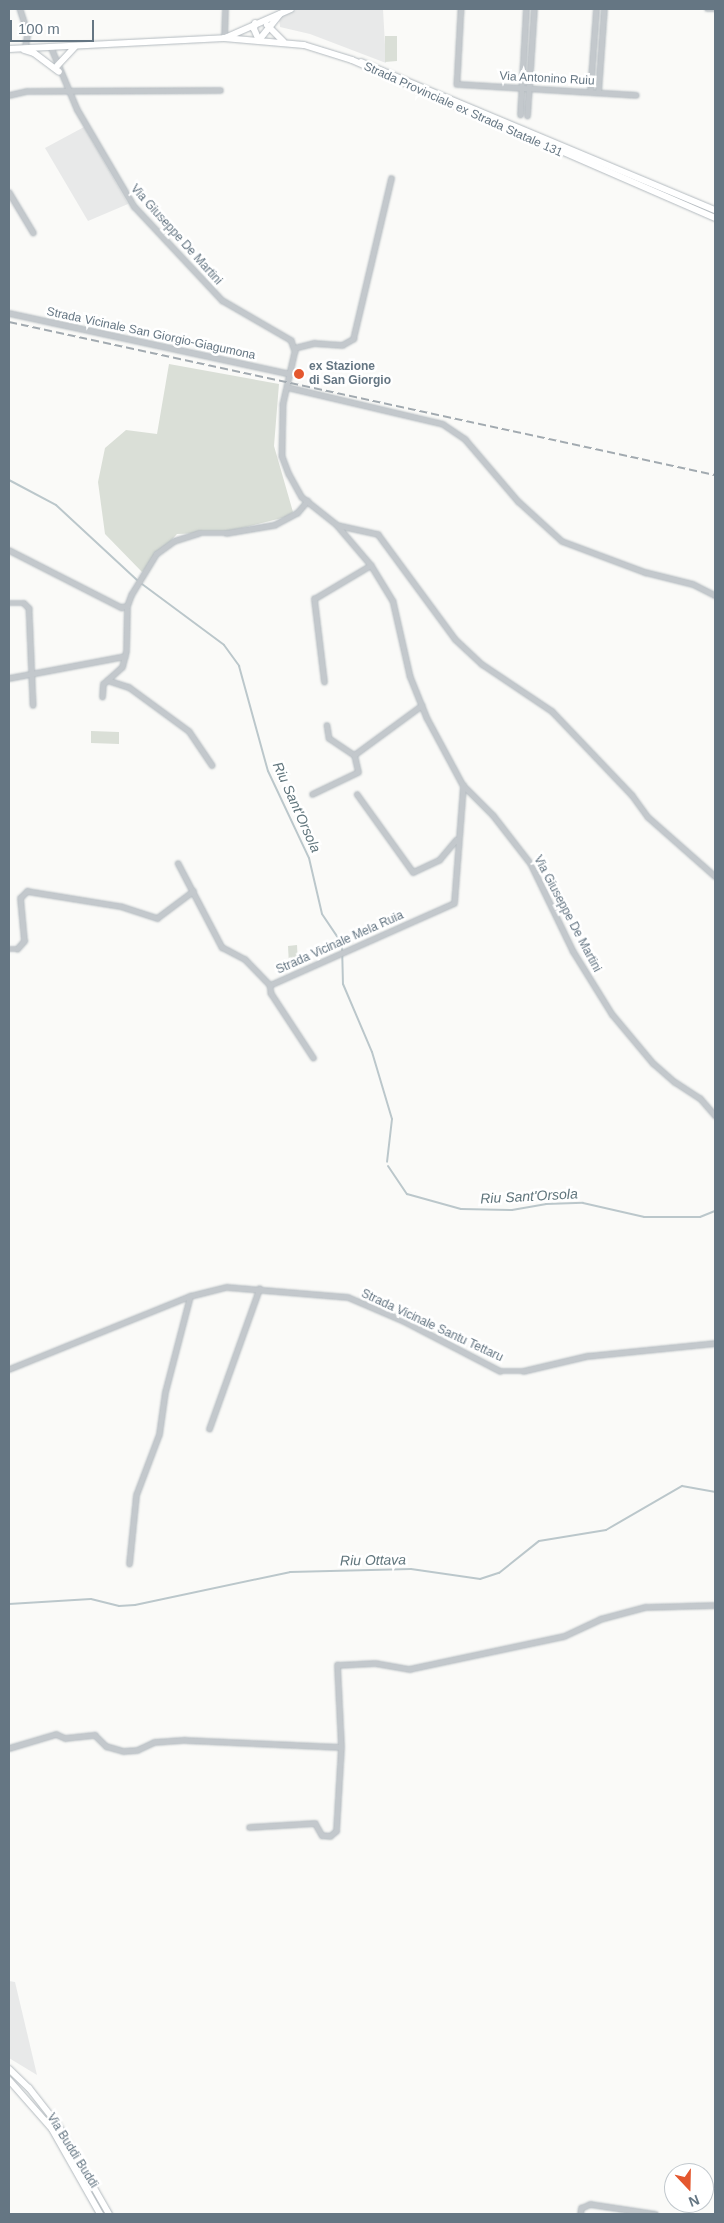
<!DOCTYPE html>
<html>
<head>
<meta charset="utf-8">
<style>
	body { margin:0 }
	#map { position:relative; width:724px; height:2223px; overflow:hidden; background:#fafaf8; font-family:Helvetica,sans-serif }
	div>[style] { position:absolute }
	[style*='--x'] { left:calc(var(--x)*1px); top:calc(var(--y)*1px); width:calc(var(--w)*1px); rotate:calc(var(--a)*1deg) }
	.built>* { inset:0; background:#e8e9e9 }
	.green>* { inset:0; background:#dadfd7 }
	.stream>* { height:2px; margin:-1px; padding:0 1px; transform-origin:1px; border-radius:1px; background:#bbc7cb }
	.roads { filter:drop-shadow(0 0 1px #b3babf) drop-shadow(0 0 1px #b3babf) }
	.street>* { height:4.5px; margin:-2.25px; padding:0 2.25px; transform-origin:2.25px; border-radius:2.25px; background:#c3c8cc }
	.secondary>* { height:6px; margin:-3px; padding:0 3px; transform-origin:3px; border-radius:3px; background:#fff }
	.rail>* { height:2px; margin-top:-1px; transform-origin:0; background:repeating-linear-gradient(90deg,#a2aab0 0 8px,transparent 0 12px) }
	.dots>* { width:14px; height:14px; translate:-50% -50%; box-sizing:border-box; border:2px solid #fff; border-radius:50% }
	span { translate:-50% -50%; white-space:nowrap; text-align:center; line-height:1.15; -webkit-text-stroke:5px #fff; paint-order:stroke }
	.street-label { font-size:12px; color:#657683 }
	.poi-label { font-size:12px; color:#657683; font-weight:700 }
	.left { translate:0 -50%; text-align:left }
	.water-label { font-size:14px; color:#60757c; font-style:italic }
	.frame { position:absolute; inset:0; border:10px solid #657683; pointer-events:none }
	.north { position:absolute; left:664px; top:2163px; width:50px; height:50px; box-sizing:border-box; background:#fff; border:1px solid #c1c8cd; border-radius:50%; rotate:159deg; font-size:14px; font-weight:700; line-height:20px; text-align:center; color:#657683 }
	.north::after { content:''; display:block; margin:auto; width:18px; height:22px; background:#e4572e; clip-path:polygon(50% 0,100% 100%,50% 72%,0 100%) }
	.scale { position:absolute; left:10px; top:20px; width:84px; height:22px; box-sizing:border-box; border:2px solid #657683; border-top:0; padding-left:6px; font-size:15px; line-height:18px; white-space:nowrap; color:#657683; -webkit-text-stroke:4px #fff; paint-order:stroke }
</style>
</head>
<body>
<div id="map">
	<div class="built">
		<i style="clip-path:polygon(299px 9px,383px 9px,386px 63px,310px 34px,280px 27px,279px 16px)"></i>
		<i style="clip-path:polygon(84px 127px,128px 204px,88px 221px,45px 148px)"></i>
		<i style="clip-path:polygon(9px 1981px,15px 1982px,37px 2075px,9px 2058px)"></i>
	</div>
	<div class="green">
		<i style="clip-path:polygon(385px 36px,397px 36px,397px 61px,385px 62px)"></i>
		<i style="clip-path:polygon(169px 364px,279px 384px,274px 446px,293px 512px,286px 517px,226px 532px,177px 534px,142px 572px,105px 534px,98px 482px,105px 448px,126px 430px,157px 434px)"></i>
		<i style="clip-path:polygon(91px 731px,119px 732px,119px 744px,91px 743px)"></i>
		<i style="clip-path:polygon(297px 945px,298px 965px,289px 965px,288px 946px)"></i>
	</div>
	<div class="stream">
		<i style="--x:9;--y:480;--w:53;--a:28"></i>
		<i style="--x:56;--y:505;--w:110;--a:42.8"></i>
		<i style="--x:142;--y:584;--w:102;--a:36.6"></i>
		<i style="--x:224;--y:645;--w:26;--a:54"></i>
		<i style="--x:239;--y:666;--w:109;--a:74.6"></i>
		<i style="--x:268;--y:771;--w:96;--a:64.8"></i>
		<i style="--x:309;--y:858;--w:57;--a:76.9"></i>
		<i style="--x:322;--y:914;--w:36;--a:56"></i>
		<i style="--x:342;--y:944;--w:40;--a:88.6"></i>
		<i style="--x:343;--y:984;--w:74;--a:66.9"></i>
		<i style="--x:372;--y:1052;--w:70;--a:73.4"></i>
		<i style="--x:392;--y:1119;--w:43;--a:96.6"></i>
		<i style="--x:388;--y:1166;--w:34;--a:56"></i>
		<i style="--x:407;--y:1194;--w:56;--a:15.5"></i>
		<i style="--x:461;--y:1209;--w:51;--a:1.1"></i>
		<i style="--x:512;--y:1210;--w:35;--a:-10"></i>
		<i style="--x:546;--y:1204;--w:37;--a:-2"></i>
		<i style="--x:583;--y:1203;--w:63;--a:12.9"></i>
		<i style="--x:644;--y:1217;--w:56;--a:0"></i>
		<i style="--x:700;--y:1217;--w:16;--a:-22"></i>
		<i style="--x:9;--y:1604;--w:82;--a:-3.5"></i>
		<i style="--x:91;--y:1599;--w:29;--a:14"></i>
		<i style="--x:119;--y:1606;--w:16;--a:-4"></i>
		<i style="--x:135;--y:1605;--w:158;--a:-12"></i>
		<i style="--x:290;--y:1572;--w:121;--a:-1.4"></i>
		<i style="--x:411;--y:1569;--w:70;--a:8.2"></i>
		<i style="--x:480;--y:1579;--w:20;--a:-18"></i>
		<i style="--x:499;--y:1573;--w:51;--a:-38.7"></i>
		<i style="--x:539;--y:1541;--w:68;--a:-9.3"></i>
		<i style="--x:606;--y:1530;--w:88;--a:-30.1"></i>
		<i style="--x:682;--y:1486;--w:34;--a:10"></i>
	</div>
	<div class="roads">
		<div class="street">
			<i style="--x:20;--y:9;--w:25;--a:72"></i>
			<i style="--x:28;--y:33;--w:15;--a:101"></i>
			<i style="--x:461;--y:9;--w:75;--a:93.1"></i>
			<i style="--x:457;--y:84;--w:179;--a:3.5"></i>
			<i style="--x:707;--y:9;--w:8;--a:0"></i>
			<i style="--x:224;--y:38;--w:29;--a:-88"></i>
			<i style="--x:51;--y:47;--w:67;--a:67.2"></i>
			<i style="--x:77;--y:109;--w:113;--a:59.6"></i>
			<i style="--x:134;--y:206;--w:129;--a:46.9"></i>
			<i style="--x:222;--y:300;--w:80;--a:30.1"></i>
			<i style="--x:291;--y:340;--w:12;--a:70"></i>
			<i style="--x:295;--y:351;--w:54;--a:102.8"></i>
			<i style="--x:283;--y:404;--w:52;--a:91.1"></i>
			<i style="--x:282;--y:456;--w:19;--a:69"></i>
			<i style="--x:289;--y:474;--w:26;--a:61"></i>
			<i style="--x:302;--y:497;--w:43;--a:38.5"></i>
			<i style="--x:336;--y:524;--w:54;--a:49.5"></i>
			<i style="--x:371;--y:565;--w:42;--a:58.6"></i>
			<i style="--x:393;--y:601;--w:77;--a:77.2"></i>
			<i style="--x:410;--y:676;--w:45;--a:68"></i>
			<i style="--x:427;--y:718;--w:76;--a:61.8"></i>
			<i style="--x:463;--y:785;--w:42;--a:45"></i>
			<i style="--x:493;--y:815;--w:62;--a:52.2"></i>
			<i style="--x:531;--y:864;--w:97;--a:64.2"></i>
			<i style="--x:573;--y:951;--w:74;--a:58.2"></i>
			<i style="--x:612;--y:1014;--w:64;--a:50.1"></i>
			<i style="--x:653;--y:1063;--w:29;--a:41"></i>
			<i style="--x:675;--y:1082;--w:30;--a:33"></i>
			<i style="--x:700;--y:1098;--w:23;--a:49"></i>
			<i style="--x:590;--y:91;--w:82;--a:-85.8"></i>
			<i style="--x:598;--y:92;--w:83;--a:-85.9"></i>
			<i style="--x:9;--y:95;--w:18;--a:-13"></i>
			<i style="--x:27;--y:91;--w:193;--a:-0.3"></i>
			<i style="--x:520;--y:115;--w:106;--a:-86.8"></i>
			<i style="--x:527;--y:116;--w:107;--a:-86.3"></i>
			<i style="--x:9;--y:192;--w:47;--a:59"></i>
			<i style="--x:9;--y:313;--w:288;--a:12.2"></i>
			<i style="--x:294;--y:348;--w:21;--a:-14"></i>
			<i style="--x:314;--y:343;--w:28;--a:4"></i>
			<i style="--x:342;--y:345;--w:13;--a:-29"></i>
			<i style="--x:353;--y:339;--w:165;--a:-76.7"></i>
			<i style="--x:287;--y:387;--w:160;--a:13.3"></i>
			<i style="--x:443;--y:424;--w:27;--a:34"></i>
			<i style="--x:465;--y:439;--w:82;--a:49.5"></i>
			<i style="--x:518;--y:501;--w:59;--a:42.3"></i>
			<i style="--x:562;--y:541;--w:89;--a:20.5"></i>
			<i style="--x:645;--y:572;--w:49;--a:14"></i>
			<i style="--x:693;--y:584;--w:25;--a:27"></i>
			<i style="--x:337;--y:525;--w:42;--a:12.4"></i>
			<i style="--x:378;--y:534;--w:130;--a:53.7"></i>
			<i style="--x:455;--y:639;--w:37;--a:43"></i>
			<i style="--x:482;--y:664;--w:84;--a:33.9"></i>
			<i style="--x:552;--y:711;--w:116;--a:46.4"></i>
			<i style="--x:632;--y:795;--w:27;--a:54"></i>
			<i style="--x:648;--y:817;--w:89;--a:41.4"></i>
			<i style="--x:9;--y:550;--w:126;--a:27"></i>
			<i style="--x:121;--y:607;--w:6;--a:-9"></i>
			<i style="--x:9;--y:603;--w:15;--a:0"></i>
			<i style="--x:24;--y:603;--w:7;--a:45"></i>
			<i style="--x:29;--y:608;--w:97;--a:87.6"></i>
			<i style="--x:9;--y:678;--w:118;--a:-10.7"></i>
			<i style="--x:107;--y:680;--w:23;--a:18"></i>
			<i style="--x:129;--y:687;--w:74;--a:36.3"></i>
			<i style="--x:189;--y:731;--w:41;--a:55.9"></i>
			<i style="--x:324;--y:682;--w:84;--a:-96.9"></i>
			<i style="--x:314;--y:599;--w:66;--a:-30.8"></i>
			<i style="--x:102;--y:697;--w:13;--a:-86"></i>
			<i style="--x:103;--y:684;--w:25;--a:-42"></i>
			<i style="--x:122;--y:667;--w:16;--a:-76"></i>
			<i style="--x:126;--y:651;--w:45;--a:-88.7"></i>
			<i style="--x:127;--y:606;--w:12;--a:-70"></i>
			<i style="--x:131;--y:595;--w:48;--a:-58.6"></i>
			<i style="--x:156;--y:554;--w:22;--a:-36"></i>
			<i style="--x:174;--y:541;--w:26;--a:-18"></i>
			<i style="--x:199;--y:533;--w:27;--a:0"></i>
			<i style="--x:226;--y:533;--w:49;--a:-9.5"></i>
			<i style="--x:274;--y:525;--w:26;--a:-28"></i>
			<i style="--x:297;--y:513;--w:16;--a:-50"></i>
			<i style="--x:327;--y:725;--w:13;--a:81"></i>
			<i style="--x:329;--y:738;--w:30;--a:34"></i>
			<i style="--x:312;--y:794;--w:51;--a:-25.6"></i>
			<i style="--x:358;--y:772;--w:17;--a:-103"></i>
			<i style="--x:354;--y:755;--w:84;--a:-36.3"></i>
			<i style="--x:357;--y:794;--w:96;--a:54.3"></i>
			<i style="--x:413;--y:872;--w:29;--a:-25"></i>
			<i style="--x:439;--y:860;--w:26;--a:-50"></i>
			<i style="--x:178;--y:863;--w:95;--a:62.4"></i>
			<i style="--x:222;--y:947;--w:26;--a:28"></i>
			<i style="--x:245;--y:959;--w:36;--a:46"></i>
			<i style="--x:270;--y:985;--w:201;--a:-24"></i>
			<i style="--x:454;--y:903;--w:118;--a:-85.6"></i>
			<i style="--x:9;--y:949;--w:8;--a:0"></i>
			<i style="--x:17;--y:949;--w:11;--a:-49"></i>
			<i style="--x:24;--y:941;--w:43;--a:-95.3"></i>
			<i style="--x:20;--y:898;--w:10;--a:-45"></i>
			<i style="--x:27;--y:891;--w:94;--a:9.2"></i>
			<i style="--x:120;--y:906;--w:39;--a:18"></i>
			<i style="--x:157;--y:918;--w:45;--a:-36.9"></i>
			<i style="--x:270;--y:985;--w:8;--a:83"></i>
			<i style="--x:271;--y:993;--w:77;--a:56.7"></i>
			<i style="--x:9;--y:1369;--w:195;--a:-22"></i>
			<i style="--x:190;--y:1296;--w:38;--a:-14"></i>
			<i style="--x:227;--y:1287;--w:121;--a:4.7"></i>
			<i style="--x:348;--y:1297;--w:61;--a:23.2"></i>
			<i style="--x:404;--y:1321;--w:108;--a:27.5"></i>
			<i style="--x:500;--y:1371;--w:23;--a:0"></i>
			<i style="--x:523;--y:1371;--w:66;--a:-13.2"></i>
			<i style="--x:587;--y:1356;--w:129;--a:-5.8"></i>
			<i style="--x:209;--y:1429;--w:149;--a:-70.3"></i>
			<i style="--x:129;--y:1564;--w:69;--a:-84.2"></i>
			<i style="--x:136;--y:1495;--w:65;--a:-69.3"></i>
			<i style="--x:159;--y:1434;--w:42;--a:-81.9"></i>
			<i style="--x:165;--y:1392;--w:99;--a:-75.4"></i>
			<i style="--x:9;--y:1748;--w:49;--a:-16.6"></i>
			<i style="--x:56;--y:1734;--w:10;--a:24"></i>
			<i style="--x:65;--y:1738;--w:30;--a:-6"></i>
			<i style="--x:95;--y:1735;--w:16;--a:45"></i>
			<i style="--x:106;--y:1746;--w:18;--a:16"></i>
			<i style="--x:123;--y:1751;--w:14;--a:-4"></i>
			<i style="--x:137;--y:1750;--w:19;--a:-25"></i>
			<i style="--x:154;--y:1742;--w:31;--a:-4"></i>
			<i style="--x:185;--y:1740;--w:156;--a:2.6"></i>
			<i style="--x:249;--y:1827;--w:66;--a:-3.5"></i>
			<i style="--x:315;--y:1823;--w:14;--a:60"></i>
			<i style="--x:322;--y:1835;--w:8;--a:7"></i>
			<i style="--x:330;--y:1836;--w:8;--a:-40"></i>
			<i style="--x:336;--y:1831;--w:84;--a:-86.6"></i>
			<i style="--x:341;--y:1747;--w:82;--a:-92.8"></i>
			<i style="--x:337;--y:1665;--w:38;--a:-3"></i>
			<i style="--x:375;--y:1663;--w:35;--a:10"></i>
			<i style="--x:409;--y:1669;--w:158;--a:-12"></i>
			<i style="--x:564;--y:1636;--w:40;--a:-25"></i>
			<i style="--x:600;--y:1619;--w:47;--a:-14.9"></i>
			<i style="--x:645;--y:1607;--w:70;--a:-1.6"></i>
			<i style="--x:580;--y:2214;--w:6;--a:-81"></i>
			<i style="--x:581;--y:2208;--w:10;--a:-24"></i>
			<i style="--x:590;--y:2204;--w:66;--a:8.7"></i>
		</div>
		<div class="secondary">
			<i style="--x:255;--y:23;--w:6;--a:99"></i>
			<i style="--x:254;--y:29;--w:12;--a:66"></i>
			<i style="--x:267;--y:25;--w:23;--a:45"></i>
			<i style="--x:225;--y:38;--w:72;--a:-23.7"></i>
			<i style="--x:259;--y:40;--w:33;--a:-51"></i>
			<i style="--x:9;--y:49;--w:215;--a:-2.9"></i>
			<i style="--x:224;--y:38;--w:80;--a:5"></i>
			<i style="--x:304;--y:45;--w:50;--a:17.4"></i>
			<i style="--x:352;--y:60;--w:396;--a:23.5"></i>
			<i style="--x:24;--y:50;--w:10;--a:17"></i>
			<i style="--x:34;--y:53;--w:31;--a:37"></i>
			<i style="--x:361;--y:62;--w:384;--a:22.7"></i>
			<i style="--x:57;--y:66;--w:26;--a:-47"></i>
			<i style="--x:9;--y:2069;--w:28;--a:44"></i>
			<i style="--x:29;--y:2088;--w:47;--a:51.9"></i>
			<i style="--x:58;--y:2125;--w:103;--a:60.2"></i>
			<i style="--x:9;--y:2080;--w:65;--a:48.7"></i>
			<i style="--x:52;--y:2129;--w:98;--a:60.5"></i>
		</div>
	</div>
	<div class="rail">
		<i style="--x:9;--y:322;--w:722;--a:12.23"></i>
	</div>
	<div class="dots">
		<i style="left:299px;top:374px;background:#e4572e"></i>
	</div>
	<div class="street-label">
		<span style="left:547px;top:79px;rotate:3deg">Via Antonino Ruiu</span>
		<span style="left:463px;top:110px;rotate:24deg">Strada Provinciale ex Strada Statale 131</span>
		<span style="left:176px;top:235px;rotate:48deg">Via Giuseppe De Martini</span>
		<span style="left:151px;top:334px;rotate:12deg">Strada Vicinale San Giorgio-Giagumona</span>
		<span style="left:567px;top:914px;rotate:62deg">Via Giuseppe De Martini</span>
		<span style="left:340px;top:943px;rotate:-24deg">Strada Vicinale Mela Ruia</span>
		<span style="left:432px;top:1326px;rotate:25deg">Strada Vicinale Santu Tettaru</span>
		<span style="left:72px;top:2151px;rotate:58deg">Via Buddi Buddi</span>
	</div>
	<div class="poi-label">
		<span class="left" style="left:309px;top:374px">ex Stazione<br>di San Giorgio</span>
	</div>
	<div class="water-label">
		<span style="left:297px;top:807px;rotate:66deg">Riu Sant'Orsola</span>
		<span style="left:529px;top:1196px;rotate:-3deg">Riu Sant'Orsola</span>
		<span style="left:373px;top:1560px;rotate:-1deg">Riu Ottava</span>
	</div>
	<div class="frame"></div>
	<div class="north">N</div>
	<div class="scale">100 m</div>
</div>
</body>
</html>
